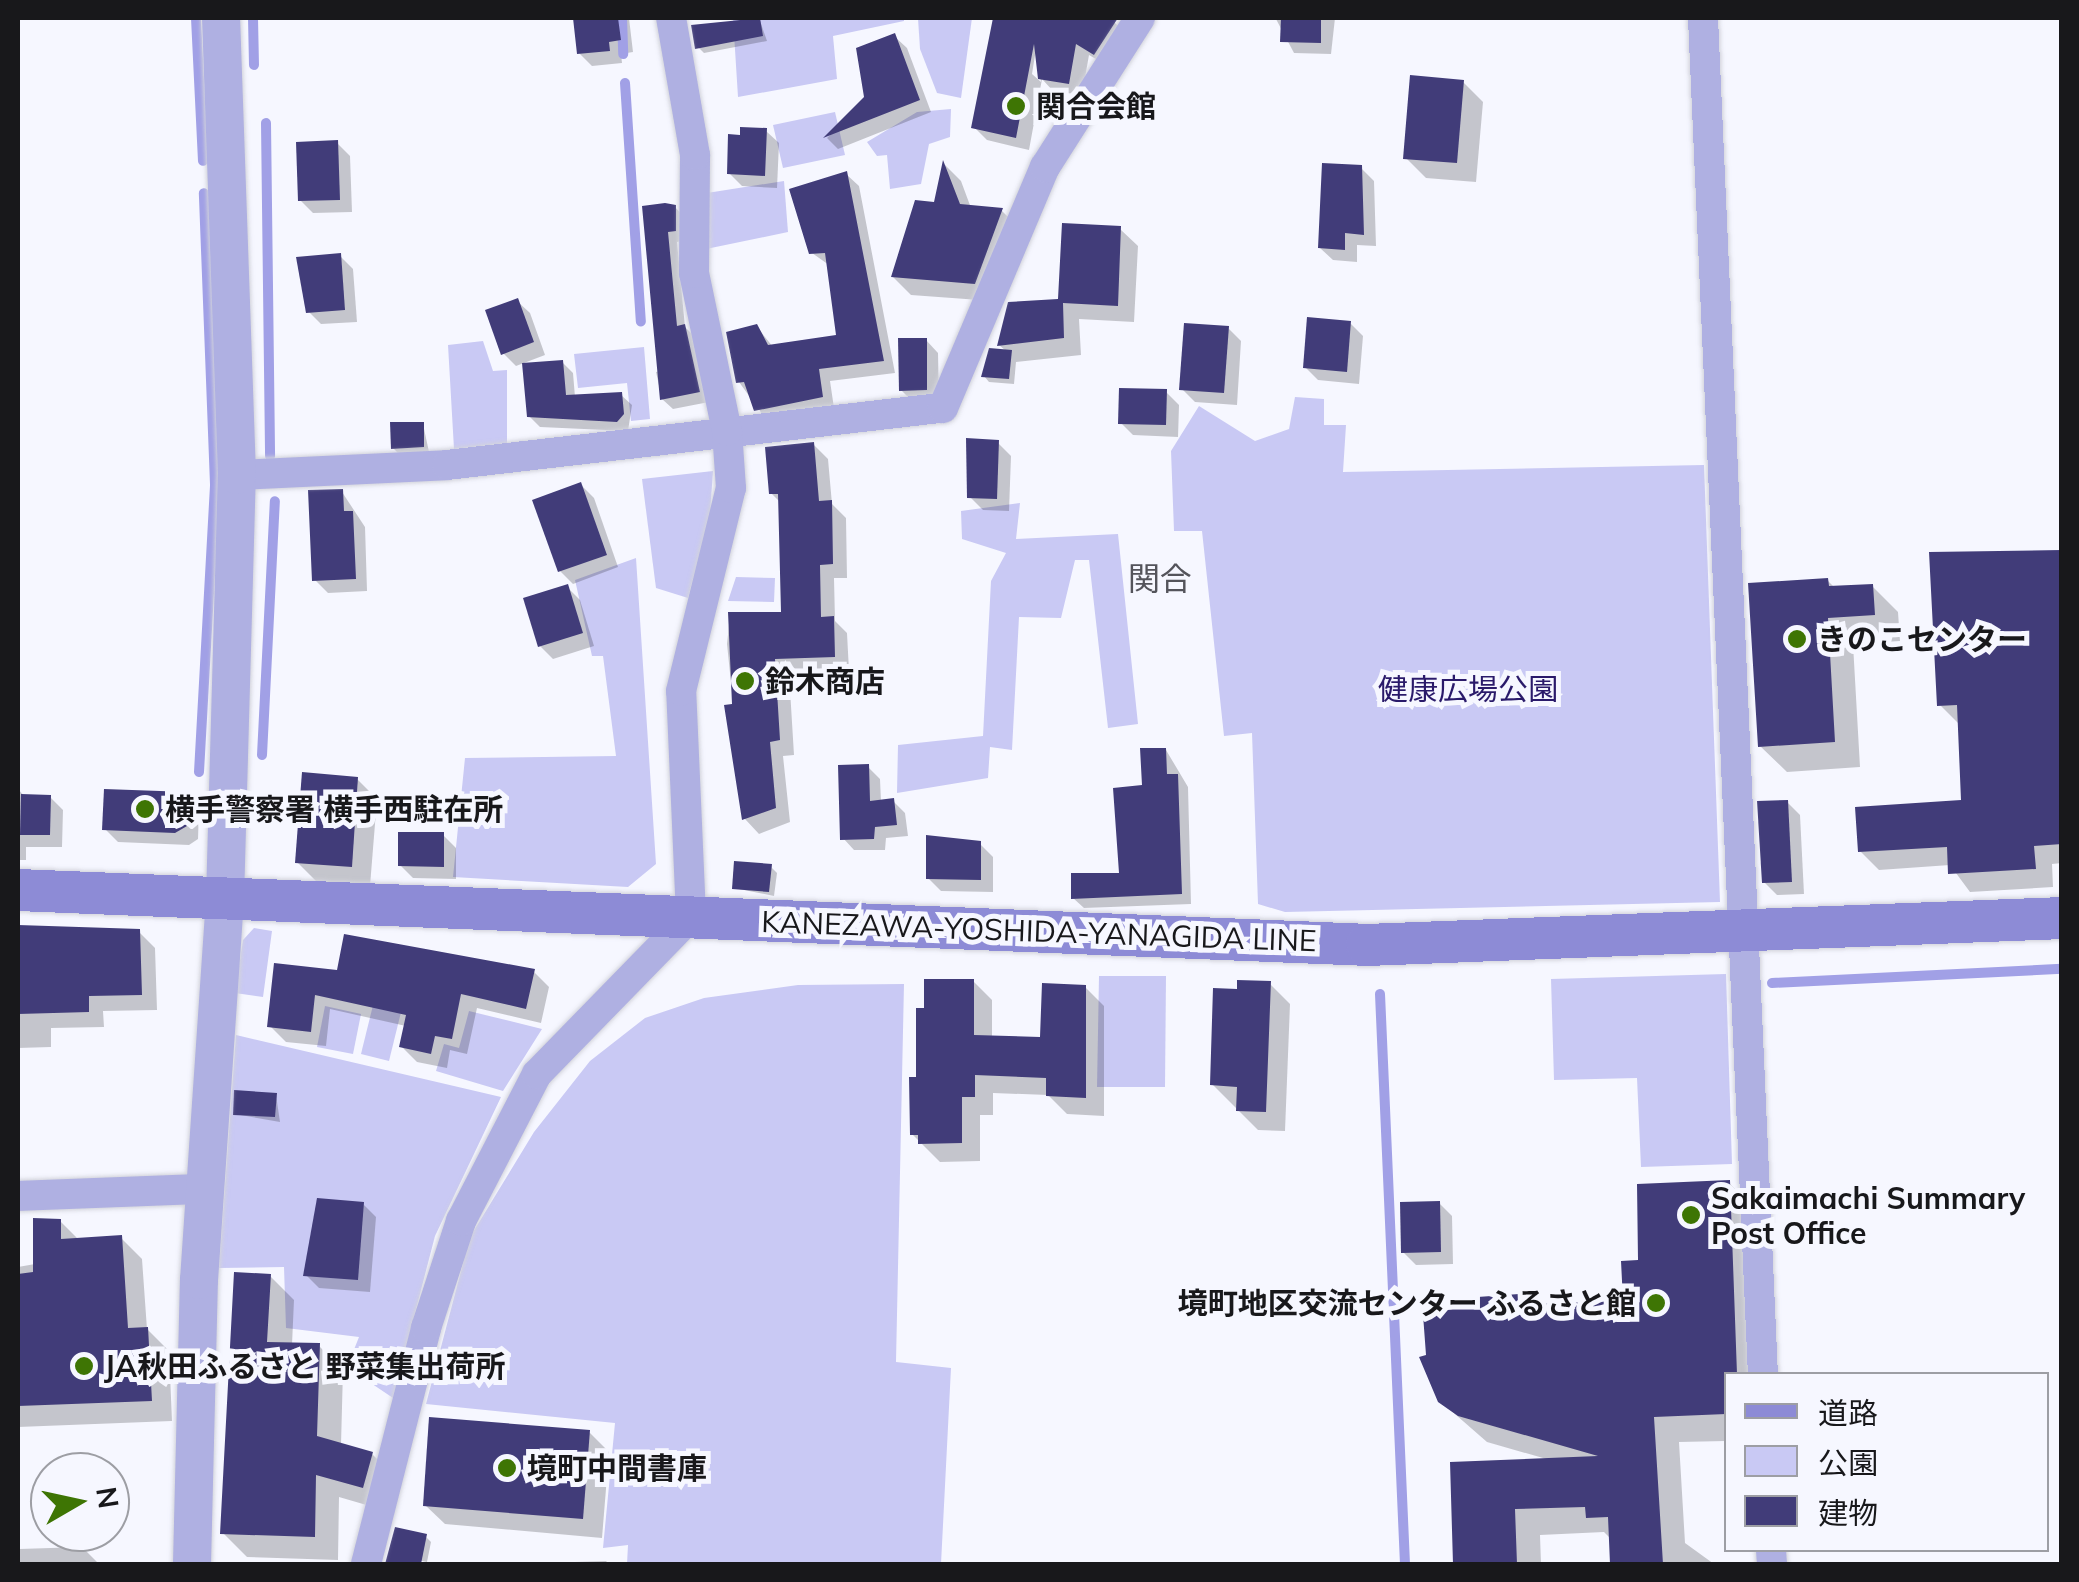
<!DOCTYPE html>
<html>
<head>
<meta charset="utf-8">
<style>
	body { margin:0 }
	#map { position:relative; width:2079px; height:1582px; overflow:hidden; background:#f6f7ff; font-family:Mulish,"Noto Sans JP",sans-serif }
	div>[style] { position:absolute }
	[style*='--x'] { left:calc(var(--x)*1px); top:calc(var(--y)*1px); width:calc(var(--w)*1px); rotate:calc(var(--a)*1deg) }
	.green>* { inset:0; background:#c9c9f4 }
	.shadow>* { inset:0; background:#0003 }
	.stream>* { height:10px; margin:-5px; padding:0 5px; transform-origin:5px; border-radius:5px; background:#a1a0e6 }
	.building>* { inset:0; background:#413c79 }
	.roads { filter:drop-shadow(0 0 2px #d2d3db) drop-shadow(0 0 2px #d2d3db) }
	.minor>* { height:30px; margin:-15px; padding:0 15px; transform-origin:15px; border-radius:15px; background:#afb0e2 }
	.tertiary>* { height:38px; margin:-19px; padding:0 19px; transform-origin:19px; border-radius:19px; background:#afb0e2 }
	.secondary>* { height:42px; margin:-21px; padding:0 21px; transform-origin:21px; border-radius:21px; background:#8d8bd6 }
	.dots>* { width:28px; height:28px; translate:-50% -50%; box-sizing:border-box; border:5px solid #f6f7ff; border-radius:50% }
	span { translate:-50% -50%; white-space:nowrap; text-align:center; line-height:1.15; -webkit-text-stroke:10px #f6f7ff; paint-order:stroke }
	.poi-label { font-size:30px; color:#18181b; font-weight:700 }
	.left { translate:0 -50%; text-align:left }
	.right { translate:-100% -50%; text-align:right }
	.park-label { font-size:30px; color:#2a1a6a }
	.street-label { font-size:30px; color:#18181b }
	.neighbourhood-label { font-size:32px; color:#54545b }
	.frame { position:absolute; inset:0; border:20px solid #18181b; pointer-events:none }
	.legend { position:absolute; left:1724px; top:1372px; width:325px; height:180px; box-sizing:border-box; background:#f6f7ff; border:2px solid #9d9ea4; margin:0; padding:12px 18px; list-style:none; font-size:30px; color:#18181b }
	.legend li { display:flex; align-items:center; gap:20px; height:50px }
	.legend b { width:50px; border:2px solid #9d9ea4 }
	.north { position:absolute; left:30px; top:1452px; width:100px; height:100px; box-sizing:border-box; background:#f6f7ff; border:2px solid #9d9ea4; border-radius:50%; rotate:81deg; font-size:28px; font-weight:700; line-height:40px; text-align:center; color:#18181b }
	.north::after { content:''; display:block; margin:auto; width:35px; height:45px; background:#3e7504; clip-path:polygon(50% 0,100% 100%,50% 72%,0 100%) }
</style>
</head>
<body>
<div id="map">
	<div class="green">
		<i style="clip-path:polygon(733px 18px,904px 18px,904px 21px,833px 36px,837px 79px,738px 97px)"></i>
		<i style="clip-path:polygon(918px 18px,972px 18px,961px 98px,937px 93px,920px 49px)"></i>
		<i style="clip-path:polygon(951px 109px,950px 137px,929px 144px,921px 184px,890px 189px,887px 155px,877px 156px,867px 142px,917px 112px)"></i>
		<i style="clip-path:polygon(835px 112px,845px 155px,783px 168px,773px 125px)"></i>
		<i style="clip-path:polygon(784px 181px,788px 232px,706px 249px,707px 193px)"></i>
		<i style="clip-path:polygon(483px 341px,493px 371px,507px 370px,507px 443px,454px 449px,448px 345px)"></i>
		<i style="clip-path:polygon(644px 347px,650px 419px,631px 421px,627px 383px,578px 388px,574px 354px)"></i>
		<i style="clip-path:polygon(1295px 397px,1324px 399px,1324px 425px,1346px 425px,1343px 472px,1704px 465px,1720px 902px,1285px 912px,1258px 904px,1252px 733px,1224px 736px,1202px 531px,1174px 531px,1171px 451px,1199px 406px,1255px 441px,1289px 429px)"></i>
		<i style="clip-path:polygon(713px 471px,710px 514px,688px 598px,656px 588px,642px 479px)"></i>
		<i style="clip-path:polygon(1020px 503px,1016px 539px,1118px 534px,1138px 724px,1108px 728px,1089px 560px,1075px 560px,1061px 618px,1019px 617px,1012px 750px,990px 747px,988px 778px,897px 793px,898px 745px,983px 736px,991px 581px,1006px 553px,962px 539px,961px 511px)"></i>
		<i style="clip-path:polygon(636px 558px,656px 864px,628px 887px,453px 877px,465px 758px,616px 756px,603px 656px,592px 656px,575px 580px)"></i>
		<i style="clip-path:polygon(736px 577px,775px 578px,774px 602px,728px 601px)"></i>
		<i style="clip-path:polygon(254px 928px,272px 931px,263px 997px,235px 993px,243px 940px)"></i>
		<i style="clip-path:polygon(1726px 974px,1732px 1164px,1641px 1167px,1637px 1078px,1554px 1080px,1551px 979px)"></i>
		<i style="clip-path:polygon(1099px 976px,1166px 976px,1165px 1087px,1097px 1087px)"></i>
		<i style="clip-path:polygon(904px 984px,896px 1362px,951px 1368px,941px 1564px,627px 1564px,628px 1545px,603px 1548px,615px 1423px,426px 1404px,470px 1237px,534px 1132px,590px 1061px,645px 1018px,704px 998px,798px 985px)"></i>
		<i style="clip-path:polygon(375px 997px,403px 1004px,389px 1061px,361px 1054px)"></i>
		<i style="clip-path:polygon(325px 1006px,361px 1014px,353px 1054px,317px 1047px)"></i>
		<i style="clip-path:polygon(469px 1011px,542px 1029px,503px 1091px,436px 1071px,444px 1044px,459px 1048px)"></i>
		<i style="clip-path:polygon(236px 1035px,501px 1097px,435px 1236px,393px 1398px,347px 1367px,359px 1337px,286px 1328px,284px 1267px,219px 1268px)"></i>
	</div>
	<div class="shadow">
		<i style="clip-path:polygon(575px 18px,629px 18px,633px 52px,621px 54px,622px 63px,592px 66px,579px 53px)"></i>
		<i style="clip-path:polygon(759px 18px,767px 41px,704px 53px,698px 47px,694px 27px)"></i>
		<i style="clip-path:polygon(994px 18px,1041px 18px,1032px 74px,1041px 82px,1037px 52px,1057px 18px,1109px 18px,1128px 34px,1108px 66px,1089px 55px,1082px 95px,1053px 91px,1042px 79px,1029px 150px,987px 140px,974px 127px)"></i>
		<i style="clip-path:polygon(1335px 18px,1331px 54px,1294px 53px,1276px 19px)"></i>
		<i style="clip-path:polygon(894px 36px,907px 48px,931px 112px,838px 149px,827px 138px,867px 98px)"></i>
		<i style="clip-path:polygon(1463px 82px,1483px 102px,1476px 182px,1426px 178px,1406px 158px)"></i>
		<i style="clip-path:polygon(766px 131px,779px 143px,777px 188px,742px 186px,729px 173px)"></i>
		<i style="clip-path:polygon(337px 143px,350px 156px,352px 212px,313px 213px,300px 200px)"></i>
		<i style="clip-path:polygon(945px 165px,961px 181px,971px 208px,1002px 211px,1020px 229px,993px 301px,911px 295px,893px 277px,936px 204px)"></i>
		<i style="clip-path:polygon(1361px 168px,1374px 181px,1376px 246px,1357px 245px,1357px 262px,1333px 260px,1320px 248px)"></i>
		<i style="clip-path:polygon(846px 174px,859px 186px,895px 373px,830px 381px,834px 408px,768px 422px,739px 382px,757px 327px,773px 347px,838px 337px,829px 265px,812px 253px)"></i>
		<i style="clip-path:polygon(675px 207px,685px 218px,685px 240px,677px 242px,685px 327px,695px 337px,709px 402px,673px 409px,662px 399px,656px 372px,664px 370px,644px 208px)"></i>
		<i style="clip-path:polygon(1120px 229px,1138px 246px,1134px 322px,1079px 319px,1081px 355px,1016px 362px,1014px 384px,989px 382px,984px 376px,1006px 351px,999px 345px,1061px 302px)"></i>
		<i style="clip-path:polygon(340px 256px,353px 269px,357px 322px,321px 324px,308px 311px)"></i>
		<i style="clip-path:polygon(517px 301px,530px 313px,545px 355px,516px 366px,503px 353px)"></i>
		<i style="clip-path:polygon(1350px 323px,1363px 336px,1359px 384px,1318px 380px,1305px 367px)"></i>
		<i style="clip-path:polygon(1228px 328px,1241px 341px,1237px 405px,1195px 402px,1182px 389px)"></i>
		<i style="clip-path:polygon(926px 340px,938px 353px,939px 402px,914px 403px,901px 390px)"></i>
		<i style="clip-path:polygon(562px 362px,573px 373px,575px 397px,621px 395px,632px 405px,628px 431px,540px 427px,529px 416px)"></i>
		<i style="clip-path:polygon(1166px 392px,1179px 405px,1178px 437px,1133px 435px,1120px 422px)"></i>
		<i style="clip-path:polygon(423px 424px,429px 452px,399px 454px,393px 448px)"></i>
		<i style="clip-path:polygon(998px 443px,1011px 456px,1009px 511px,983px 510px,970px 497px)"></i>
		<i style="clip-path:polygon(813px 444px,828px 459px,832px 504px,846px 518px,847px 578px,834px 578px,835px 621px,847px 633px,849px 671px,789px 673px,794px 755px,783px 756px,790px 822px,759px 834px,745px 819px,727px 644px,730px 615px,783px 614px,781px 503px,771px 493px)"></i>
		<i style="clip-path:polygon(581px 485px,594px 498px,618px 567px,573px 584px,560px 571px)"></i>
		<i style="clip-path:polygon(342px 492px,365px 527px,367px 591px,328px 593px,315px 580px)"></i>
		<i style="clip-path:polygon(2062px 553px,2062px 863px,2052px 864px,2053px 887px,1970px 892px,1950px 865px,1879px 870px,1860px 851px,1964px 802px,1960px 725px,1940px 705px)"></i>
		<i style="clip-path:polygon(1827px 580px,1835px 588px,1872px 586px,1898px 612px,1900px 641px,1853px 644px,1860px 767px,1787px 772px,1760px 746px)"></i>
		<i style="clip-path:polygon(567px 587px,580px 600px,594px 646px,553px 659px,540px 646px)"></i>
		<i style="clip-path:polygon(1166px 750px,1188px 787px,1191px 904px,1084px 908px,1073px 898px,1121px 875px,1144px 788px)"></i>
		<i style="clip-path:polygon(868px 767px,880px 779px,881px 802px,893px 801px,905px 813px,908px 836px,886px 838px,885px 850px,854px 850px,843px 838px)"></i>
		<i style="clip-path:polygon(357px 779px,377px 799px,370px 886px,317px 882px,297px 862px)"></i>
		<i style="clip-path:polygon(18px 789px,25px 797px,50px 797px,63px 810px,62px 847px,26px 847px,26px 860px,18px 860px)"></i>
		<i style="clip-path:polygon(186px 795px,199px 807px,198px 839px,189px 845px,118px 842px,105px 829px)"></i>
		<i style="clip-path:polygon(1787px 802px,1800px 815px,1804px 894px,1777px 895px,1764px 882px)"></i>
		<i style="clip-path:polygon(443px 835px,456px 848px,456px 879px,413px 878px,400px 865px)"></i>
		<i style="clip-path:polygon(980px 844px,993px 857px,993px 892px,941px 891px,928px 878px)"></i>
		<i style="clip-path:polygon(771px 867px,777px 873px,774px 896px,734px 888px)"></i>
		<i style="clip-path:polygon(18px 929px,139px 932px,155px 948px,157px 1010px,103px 1011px,104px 1027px,51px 1028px,51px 1047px,18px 1048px)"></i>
		<i style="clip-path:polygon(533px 971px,549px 987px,541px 1023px,477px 1008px,467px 1054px,450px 1050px,447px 1068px,417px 1062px,401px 1046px,406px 1026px,330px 1009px,326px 1046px,286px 1042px,270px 1026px,339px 973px)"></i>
		<i style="clip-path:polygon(973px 981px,992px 1000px,992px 1038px,1042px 1039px,1085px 987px,1104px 1006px,1104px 1116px,1067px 1114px,1048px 1095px,993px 1093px,993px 1115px,980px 1115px,980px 1161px,940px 1162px,912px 1134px,926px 1011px)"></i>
		<i style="clip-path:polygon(1270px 984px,1290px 1004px,1285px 1131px,1258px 1130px,1212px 1084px,1239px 992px)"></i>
		<i style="clip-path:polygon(276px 1095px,280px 1122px,235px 1114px)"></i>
		<i style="clip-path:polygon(1729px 1183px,1756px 1209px,1761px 1374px,1726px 1374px,1726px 1441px,1679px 1442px,1685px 1543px,1714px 1564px,1612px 1564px,1611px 1539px,1604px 1532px,1540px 1535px,1541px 1564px,1456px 1564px,1453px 1464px,1550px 1460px,1487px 1442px,1440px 1401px,1532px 1296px,1543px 1306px,1625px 1304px,1641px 1263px)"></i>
		<i style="clip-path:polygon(1439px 1203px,1452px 1216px,1453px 1264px,1416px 1265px,1403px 1252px)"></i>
		<i style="clip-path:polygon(363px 1204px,376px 1217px,370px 1292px,319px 1288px,306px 1275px)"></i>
		<i style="clip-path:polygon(60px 1221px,79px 1240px,121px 1238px,142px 1259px,147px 1329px,169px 1351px,172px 1421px,18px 1427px,18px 1267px,35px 1264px)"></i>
		<i style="clip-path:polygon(270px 1276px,294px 1300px,292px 1345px,319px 1346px,343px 1370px,341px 1445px,372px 1454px,396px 1478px,387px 1511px,339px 1497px,338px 1560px,247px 1557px,223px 1533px)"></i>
		<i style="clip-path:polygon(589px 1432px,609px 1452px,602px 1538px,445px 1524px,425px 1505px)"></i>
		<i style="clip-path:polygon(18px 1495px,19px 1549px,82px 1547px,99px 1564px,18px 1564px)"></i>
		<i style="clip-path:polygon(425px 1536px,431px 1542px,427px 1562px,397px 1556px)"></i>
		<i style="clip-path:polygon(606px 1561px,609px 1564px,512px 1564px)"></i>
	</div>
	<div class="stream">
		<i style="--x:196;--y:18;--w:143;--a:87.2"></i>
		<i style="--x:253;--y:18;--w:47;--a:88.8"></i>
		<i style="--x:622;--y:18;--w:36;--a:88"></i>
		<i style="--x:625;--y:83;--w:239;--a:86.2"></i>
		<i style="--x:266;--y:123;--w:333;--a:89.3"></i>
		<i style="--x:262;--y:755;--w:254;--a:-87.1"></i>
		<i style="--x:199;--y:772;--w:288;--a:-86.8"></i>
		<i style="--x:215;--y:484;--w:291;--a:-92.2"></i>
		<i style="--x:1772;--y:983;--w:290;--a:-2.8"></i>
		<i style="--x:1380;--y:994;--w:571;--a:87.49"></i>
	</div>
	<div class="building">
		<i style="clip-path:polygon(573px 18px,618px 18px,621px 40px,609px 42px,610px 51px,577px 54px)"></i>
		<i style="clip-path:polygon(760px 18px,763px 36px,695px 49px,691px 25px)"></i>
		<i style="clip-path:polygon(993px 18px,1118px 18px,1094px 55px,1076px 44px,1069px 84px,1038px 79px,1034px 44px,1016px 138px,971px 128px)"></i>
		<i style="clip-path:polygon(1281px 18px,1321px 18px,1321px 43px,1280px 42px)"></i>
		<i style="clip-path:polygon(895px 33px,920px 100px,823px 138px,864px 97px,856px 48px)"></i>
		<i style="clip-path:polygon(1410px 75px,1464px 80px,1457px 163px,1403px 159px)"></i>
		<i style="clip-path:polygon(740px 127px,767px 128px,765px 176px,727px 174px,728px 134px,740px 135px)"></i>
		<i style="clip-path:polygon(338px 140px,340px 200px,298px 201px,296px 142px)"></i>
		<i style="clip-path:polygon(943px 160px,960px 204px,1003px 208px,975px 284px,891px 277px,915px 200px,934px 202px)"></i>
		<i style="clip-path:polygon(1322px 163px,1362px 165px,1364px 235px,1345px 233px,1345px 250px,1318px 248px)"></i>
		<i style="clip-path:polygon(847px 171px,884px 361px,819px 369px,823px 397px,754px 411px,744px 382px,736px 383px,726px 332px,757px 324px,768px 345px,836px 335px,825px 253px,809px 254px,789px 189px)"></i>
		<i style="clip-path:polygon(665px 203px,676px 205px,676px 231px,668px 232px,677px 326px,685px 324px,700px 392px,660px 400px,642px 206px)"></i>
		<i style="clip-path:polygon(1062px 223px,1121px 226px,1118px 306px,1063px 303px,1064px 338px,997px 346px,1008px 302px,1058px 299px)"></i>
		<i style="clip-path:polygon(341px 253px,345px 310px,306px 313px,296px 257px)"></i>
		<i style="clip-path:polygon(518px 298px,534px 342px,501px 355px,485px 310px)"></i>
		<i style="clip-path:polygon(1307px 317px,1351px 321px,1347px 372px,1303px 368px)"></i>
		<i style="clip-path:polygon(1184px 323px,1229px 326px,1224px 393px,1179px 390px)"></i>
		<i style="clip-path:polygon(898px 338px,927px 338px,927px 390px,899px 391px)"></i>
		<i style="clip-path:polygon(989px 348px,1012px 350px,1009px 379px,981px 377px)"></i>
		<i style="clip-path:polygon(563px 360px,566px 395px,622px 392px,624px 414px,617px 422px,527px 417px,522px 363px)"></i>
		<i style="clip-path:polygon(1119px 388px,1167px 389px,1166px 425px,1118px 424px)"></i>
		<i style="clip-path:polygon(390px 422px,424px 422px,424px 447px,391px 449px)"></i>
		<i style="clip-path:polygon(966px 438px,999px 440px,997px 499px,967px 498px)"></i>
		<i style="clip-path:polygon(814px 442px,819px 501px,832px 500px,833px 564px,820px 565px,821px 617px,834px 616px,835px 657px,775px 659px,780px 740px,770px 742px,776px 808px,742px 820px,724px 705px,732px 704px,728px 612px,781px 612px,778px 494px,769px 494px,765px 447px)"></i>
		<i style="clip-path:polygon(581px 482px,607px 555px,558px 572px,532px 500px)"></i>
		<i style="clip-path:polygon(343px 489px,344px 511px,353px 511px,356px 579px,312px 581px,308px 490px)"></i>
		<i style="clip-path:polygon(2062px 550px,2062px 844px,2034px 846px,2036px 869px,1948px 874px,1947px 847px,1858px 852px,1855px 807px,1961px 800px,1957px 705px,1937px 706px,1929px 552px)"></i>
		<i style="clip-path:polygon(1828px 578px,1829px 586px,1873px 584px,1875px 615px,1828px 618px,1835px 742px,1758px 747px,1748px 583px)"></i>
		<i style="clip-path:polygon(568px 584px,583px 633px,538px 647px,523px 598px)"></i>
		<i style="clip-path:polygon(1140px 748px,1166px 748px,1167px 774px,1178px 774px,1182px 894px,1071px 899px,1071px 873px,1119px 873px,1113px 788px,1142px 785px)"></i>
		<i style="clip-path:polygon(869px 764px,870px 801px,894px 798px,897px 825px,875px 827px,874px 839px,840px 840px,838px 765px)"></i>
		<i style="clip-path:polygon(302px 772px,358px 777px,352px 867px,295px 863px)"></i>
		<i style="clip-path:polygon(104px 789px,188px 792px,187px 826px,175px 833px,102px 830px)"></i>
		<i style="clip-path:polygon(21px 794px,51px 795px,50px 835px,20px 835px)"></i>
		<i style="clip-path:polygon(1788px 800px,1792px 882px,1762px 883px,1757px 801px)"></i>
		<i style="clip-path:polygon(398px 832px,444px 832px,444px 867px,398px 866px)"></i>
		<i style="clip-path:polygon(926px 835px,981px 841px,981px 880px,926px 879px)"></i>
		<i style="clip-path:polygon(734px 861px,772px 864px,769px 892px,732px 889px)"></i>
		<i style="clip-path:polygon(18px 925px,140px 929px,142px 995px,89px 996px,89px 1012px,18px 1014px)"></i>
		<i style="clip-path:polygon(344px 934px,535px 969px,526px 1009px,461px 994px,452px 1039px,435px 1036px,431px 1054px,399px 1047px,406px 1015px,315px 995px,311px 1032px,267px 1027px,274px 963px,337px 970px)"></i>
		<i style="clip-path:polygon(924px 979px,974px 979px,974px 1035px,1040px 1037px,1042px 983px,1086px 985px,1086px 1098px,1046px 1096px,1046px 1078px,975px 1075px,975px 1097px,962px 1097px,962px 1143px,918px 1144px,918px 1135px,910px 1135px,909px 1077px,916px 1077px,916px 1008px,924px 1008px)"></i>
		<i style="clip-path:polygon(1237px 980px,1271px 981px,1266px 1112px,1236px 1111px,1237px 1087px,1210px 1085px,1213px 988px,1237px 989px)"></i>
		<i style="clip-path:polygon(234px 1090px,277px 1093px,275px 1117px,233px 1115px)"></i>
		<i style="clip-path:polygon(1730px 1180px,1737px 1374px,1726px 1374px,1726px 1414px,1654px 1417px,1663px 1564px,1610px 1564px,1608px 1517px,1586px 1518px,1585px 1507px,1515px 1509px,1517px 1564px,1453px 1564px,1450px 1462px,1598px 1456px,1458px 1416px,1438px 1402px,1419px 1357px,1426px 1355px,1422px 1301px,1533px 1293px,1534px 1304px,1623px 1301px,1621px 1261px,1638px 1260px,1637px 1184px)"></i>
		<i style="clip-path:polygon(317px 1198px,364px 1202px,358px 1280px,303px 1276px)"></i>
		<i style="clip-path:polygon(1440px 1201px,1441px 1252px,1401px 1253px,1400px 1202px)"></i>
		<i style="clip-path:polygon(33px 1218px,61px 1219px,61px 1239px,122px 1235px,128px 1328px,148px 1327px,152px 1401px,18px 1406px,18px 1274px,33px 1272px)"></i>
		<i style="clip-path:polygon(234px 1272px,271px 1274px,267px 1342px,320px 1343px,317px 1436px,373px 1452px,363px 1488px,316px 1475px,315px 1537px,220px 1534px)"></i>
		<i style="clip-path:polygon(429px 1417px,590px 1430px,583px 1519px,423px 1506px)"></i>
		<i style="clip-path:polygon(395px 1527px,427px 1534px,421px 1564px,385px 1564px)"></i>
	</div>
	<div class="roads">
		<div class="minor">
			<i style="--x:1703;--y:18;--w:1357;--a:87.47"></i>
			<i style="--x:237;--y:475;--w:210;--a:-2.7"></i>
			<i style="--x:447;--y:465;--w:499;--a:-6.6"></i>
			<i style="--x:943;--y:408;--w:262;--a:-67.1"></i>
			<i style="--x:1045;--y:167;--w:177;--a:-57.5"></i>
			<i style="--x:18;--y:1196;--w:186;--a:-2.2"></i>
			<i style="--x:1771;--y:1550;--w:14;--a:86"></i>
			<i style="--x:366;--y:1564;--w:244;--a:-75.7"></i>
			<i style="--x:426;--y:1328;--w:113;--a:-71.9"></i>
			<i style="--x:461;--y:1221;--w:165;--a:-62.7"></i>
			<i style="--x:537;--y:1074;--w:221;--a:-45.7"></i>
			<i style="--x:691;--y:916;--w:225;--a:-92.5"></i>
			<i style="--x:681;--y:691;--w:209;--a:-76.2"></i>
			<i style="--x:731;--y:488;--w:57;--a:-94"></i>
			<i style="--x:727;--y:431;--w:161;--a:-101.8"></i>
			<i style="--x:694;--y:273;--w:118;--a:-89.5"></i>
			<i style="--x:695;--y:155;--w:139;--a:-99.9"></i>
		</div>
		<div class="tertiary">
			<i style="--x:192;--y:1564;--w:284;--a:-88.6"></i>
			<i style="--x:199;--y:1280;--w:382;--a:-86.1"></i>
			<i style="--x:225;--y:899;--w:424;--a:-88.4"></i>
			<i style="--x:237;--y:475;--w:457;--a:-92"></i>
		</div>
		<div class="secondary">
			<i style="--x:18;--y:890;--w:1350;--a:2.33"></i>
			<i style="--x:1367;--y:945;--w:696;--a:-2.22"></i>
		</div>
	</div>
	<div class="dots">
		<i style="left:1016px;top:106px;background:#3e7504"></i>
		<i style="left:1797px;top:639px;background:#3e7504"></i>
		<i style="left:745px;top:681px;background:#3e7504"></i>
		<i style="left:145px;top:809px;background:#3e7504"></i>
		<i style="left:1691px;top:1215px;background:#3e7504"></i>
		<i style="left:1656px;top:1303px;background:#3e7504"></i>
		<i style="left:84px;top:1366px;background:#3e7504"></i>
		<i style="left:507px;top:1468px;background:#3e7504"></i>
	</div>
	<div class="poi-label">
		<span class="left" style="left:1036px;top:106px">関合会館</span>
		<span class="left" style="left:1817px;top:639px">きのこセンター</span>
		<span class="left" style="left:765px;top:681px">鈴木商店</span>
		<span class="left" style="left:165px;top:809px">横手警察署 横手西駐在所</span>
		<span class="left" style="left:1711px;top:1215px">Sakaimachi Summary<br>Post Office</span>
		<span class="right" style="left:1636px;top:1303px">境町地区交流センター ふるさと館</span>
		<span class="left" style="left:104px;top:1366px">JA秋田ふるさと 野菜集出荷所</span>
		<span class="left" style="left:527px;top:1468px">境町中間書庫</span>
	</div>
	<div class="park-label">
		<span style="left:1468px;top:689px">健康広場公園</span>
	</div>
	<div class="street-label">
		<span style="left:1039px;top:931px;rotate:2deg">KANEZAWA-YOSHIDA-YANAGIDA LINE</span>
	</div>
	<div class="neighbourhood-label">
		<span style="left:1160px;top:578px">関合</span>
	</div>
	<div class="frame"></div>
	<ul class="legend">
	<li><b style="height:12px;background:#8d8bd6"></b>道路</li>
	<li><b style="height:28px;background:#c9c9f4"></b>公園</li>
	<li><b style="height:28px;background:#413c79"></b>建物</li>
	</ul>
	<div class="north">N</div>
</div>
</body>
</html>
